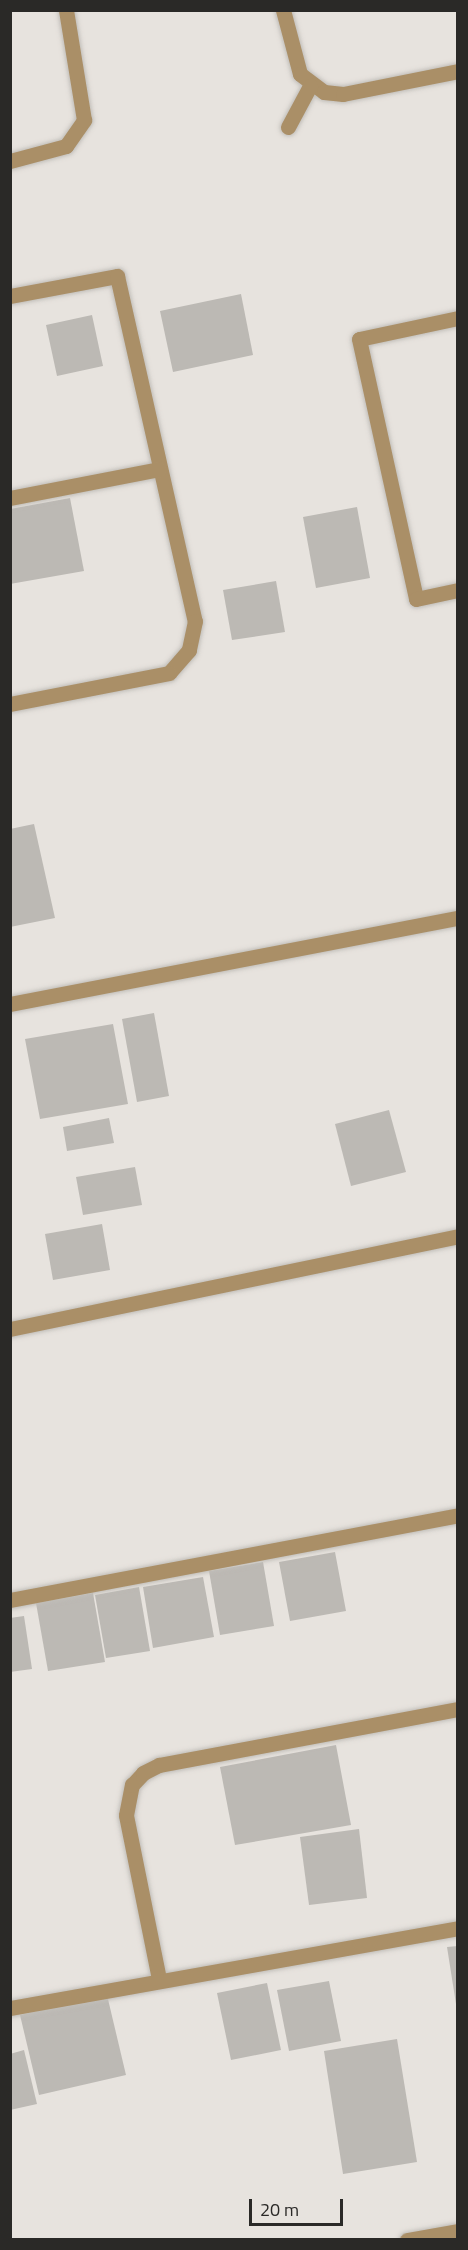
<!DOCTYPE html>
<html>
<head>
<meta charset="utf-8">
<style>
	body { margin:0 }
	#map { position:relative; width:468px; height:2250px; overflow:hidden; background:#e7e3de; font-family:"Titillium Web",sans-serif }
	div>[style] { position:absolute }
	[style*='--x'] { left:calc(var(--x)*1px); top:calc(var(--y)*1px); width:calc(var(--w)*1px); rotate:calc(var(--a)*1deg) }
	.building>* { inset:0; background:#bcb9b4 }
	.roads { filter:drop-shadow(0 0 2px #c1beb9) drop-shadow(0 0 2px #c1beb9) }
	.minor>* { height:15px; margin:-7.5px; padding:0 7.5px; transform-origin:7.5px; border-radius:7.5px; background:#aa8f67 }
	span { translate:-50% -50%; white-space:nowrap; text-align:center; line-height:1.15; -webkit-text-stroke:5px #e7e3de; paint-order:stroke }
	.frame { position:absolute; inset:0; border:12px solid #2a2927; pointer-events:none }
	.scale { position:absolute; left:249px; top:2199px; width:94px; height:27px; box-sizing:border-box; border:3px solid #2a2927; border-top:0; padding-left:8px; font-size:18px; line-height:21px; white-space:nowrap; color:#2a2927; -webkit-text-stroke:4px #e7e3de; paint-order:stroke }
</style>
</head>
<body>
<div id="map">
	<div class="building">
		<i style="clip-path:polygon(241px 294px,253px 355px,173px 372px,160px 311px)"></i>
		<i style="clip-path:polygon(92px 315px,103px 366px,57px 376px,46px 325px)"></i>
		<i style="clip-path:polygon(70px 498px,84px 571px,10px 584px,10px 509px)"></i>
		<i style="clip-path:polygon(357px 507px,370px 578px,316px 588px,303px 517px)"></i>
		<i style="clip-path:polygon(276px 581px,285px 632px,232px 640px,223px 590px)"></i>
		<i style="clip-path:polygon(34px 824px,55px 918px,10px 927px,10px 829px)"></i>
		<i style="clip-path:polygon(154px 1013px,169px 1096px,137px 1102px,122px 1019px)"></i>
		<i style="clip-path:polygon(113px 1024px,128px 1104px,40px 1119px,25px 1039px)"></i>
		<i style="clip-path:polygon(389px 1110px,406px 1172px,351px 1186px,335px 1124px)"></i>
		<i style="clip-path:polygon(109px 1118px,114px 1143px,67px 1151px,63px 1127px)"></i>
		<i style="clip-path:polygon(135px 1167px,142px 1205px,83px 1215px,76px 1177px)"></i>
		<i style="clip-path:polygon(102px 1224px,110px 1270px,53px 1280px,45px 1234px)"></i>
		<i style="clip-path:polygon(335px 1552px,346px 1611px,290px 1621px,279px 1562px)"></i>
		<i style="clip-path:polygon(263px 1562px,274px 1626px,220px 1635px,209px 1571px)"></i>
		<i style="clip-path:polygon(203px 1577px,214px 1637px,153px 1648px,143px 1587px)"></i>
		<i style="clip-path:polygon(139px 1587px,150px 1651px,106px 1658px,95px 1595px)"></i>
		<i style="clip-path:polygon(93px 1593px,105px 1662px,48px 1671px,36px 1603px)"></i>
		<i style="clip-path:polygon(24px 1616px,32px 1669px,10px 1672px,10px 1618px)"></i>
		<i style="clip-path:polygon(336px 1745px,351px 1825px,235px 1845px,220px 1767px)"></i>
		<i style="clip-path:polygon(359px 1829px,367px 1898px,309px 1905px,300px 1837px)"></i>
		<i style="clip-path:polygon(458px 1946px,458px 2004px,456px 2004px,447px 1947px)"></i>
		<i style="clip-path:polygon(329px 1981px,341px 2041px,289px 2051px,277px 1990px)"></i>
		<i style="clip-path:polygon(267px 1983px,281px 2050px,231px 2060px,217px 1993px)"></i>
		<i style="clip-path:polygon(107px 1995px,126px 2075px,39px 2095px,20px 2015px)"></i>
		<i style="clip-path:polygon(397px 2039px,417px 2162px,343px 2174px,324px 2051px)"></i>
		<i style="clip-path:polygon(24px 2050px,37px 2104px,10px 2110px,10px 2054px)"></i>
	</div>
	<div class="roads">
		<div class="minor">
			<i style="--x:283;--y:10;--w:66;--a:75.1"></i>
			<i style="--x:300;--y:74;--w:30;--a:37"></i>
			<i style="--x:324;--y:92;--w:19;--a:6"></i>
			<i style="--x:343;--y:94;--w:117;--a:-11.3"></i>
			<i style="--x:288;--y:127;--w:47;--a:-61.8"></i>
			<i style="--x:10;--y:161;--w:58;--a:-15"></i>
			<i style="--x:66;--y:146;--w:32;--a:-55"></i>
			<i style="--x:84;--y:120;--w:111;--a:-99.3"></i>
			<i style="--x:10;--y:296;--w:109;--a:-10.6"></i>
			<i style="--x:117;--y:276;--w:354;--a:77.3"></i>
			<i style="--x:195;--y:621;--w:30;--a:102"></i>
			<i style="--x:189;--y:650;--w:30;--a:131"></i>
			<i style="--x:169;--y:673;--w:162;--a:169"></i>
			<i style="--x:458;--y:318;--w:101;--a:168"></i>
			<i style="--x:359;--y:339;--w:266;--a:77.6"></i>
			<i style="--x:416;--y:599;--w:43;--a:-12.1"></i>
			<i style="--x:10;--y:498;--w:152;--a:-11"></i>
			<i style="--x:10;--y:1004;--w:456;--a:-10.9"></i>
			<i style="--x:10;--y:1329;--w:458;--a:-11.7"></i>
			<i style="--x:10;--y:1600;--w:456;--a:-10.7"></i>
			<i style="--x:159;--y:1979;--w:167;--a:-101.4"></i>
			<i style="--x:126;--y:1815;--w:31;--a:-79"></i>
			<i style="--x:132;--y:1785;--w:16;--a:-47"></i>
			<i style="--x:143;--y:1773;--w:18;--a:-27"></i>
			<i style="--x:159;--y:1765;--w:304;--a:-10.6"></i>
			<i style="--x:10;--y:2008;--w:455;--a:-10.1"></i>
			<i style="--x:407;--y:2240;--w:52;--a:-10"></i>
		</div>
	</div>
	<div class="frame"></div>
	<div class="scale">20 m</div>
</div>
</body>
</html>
